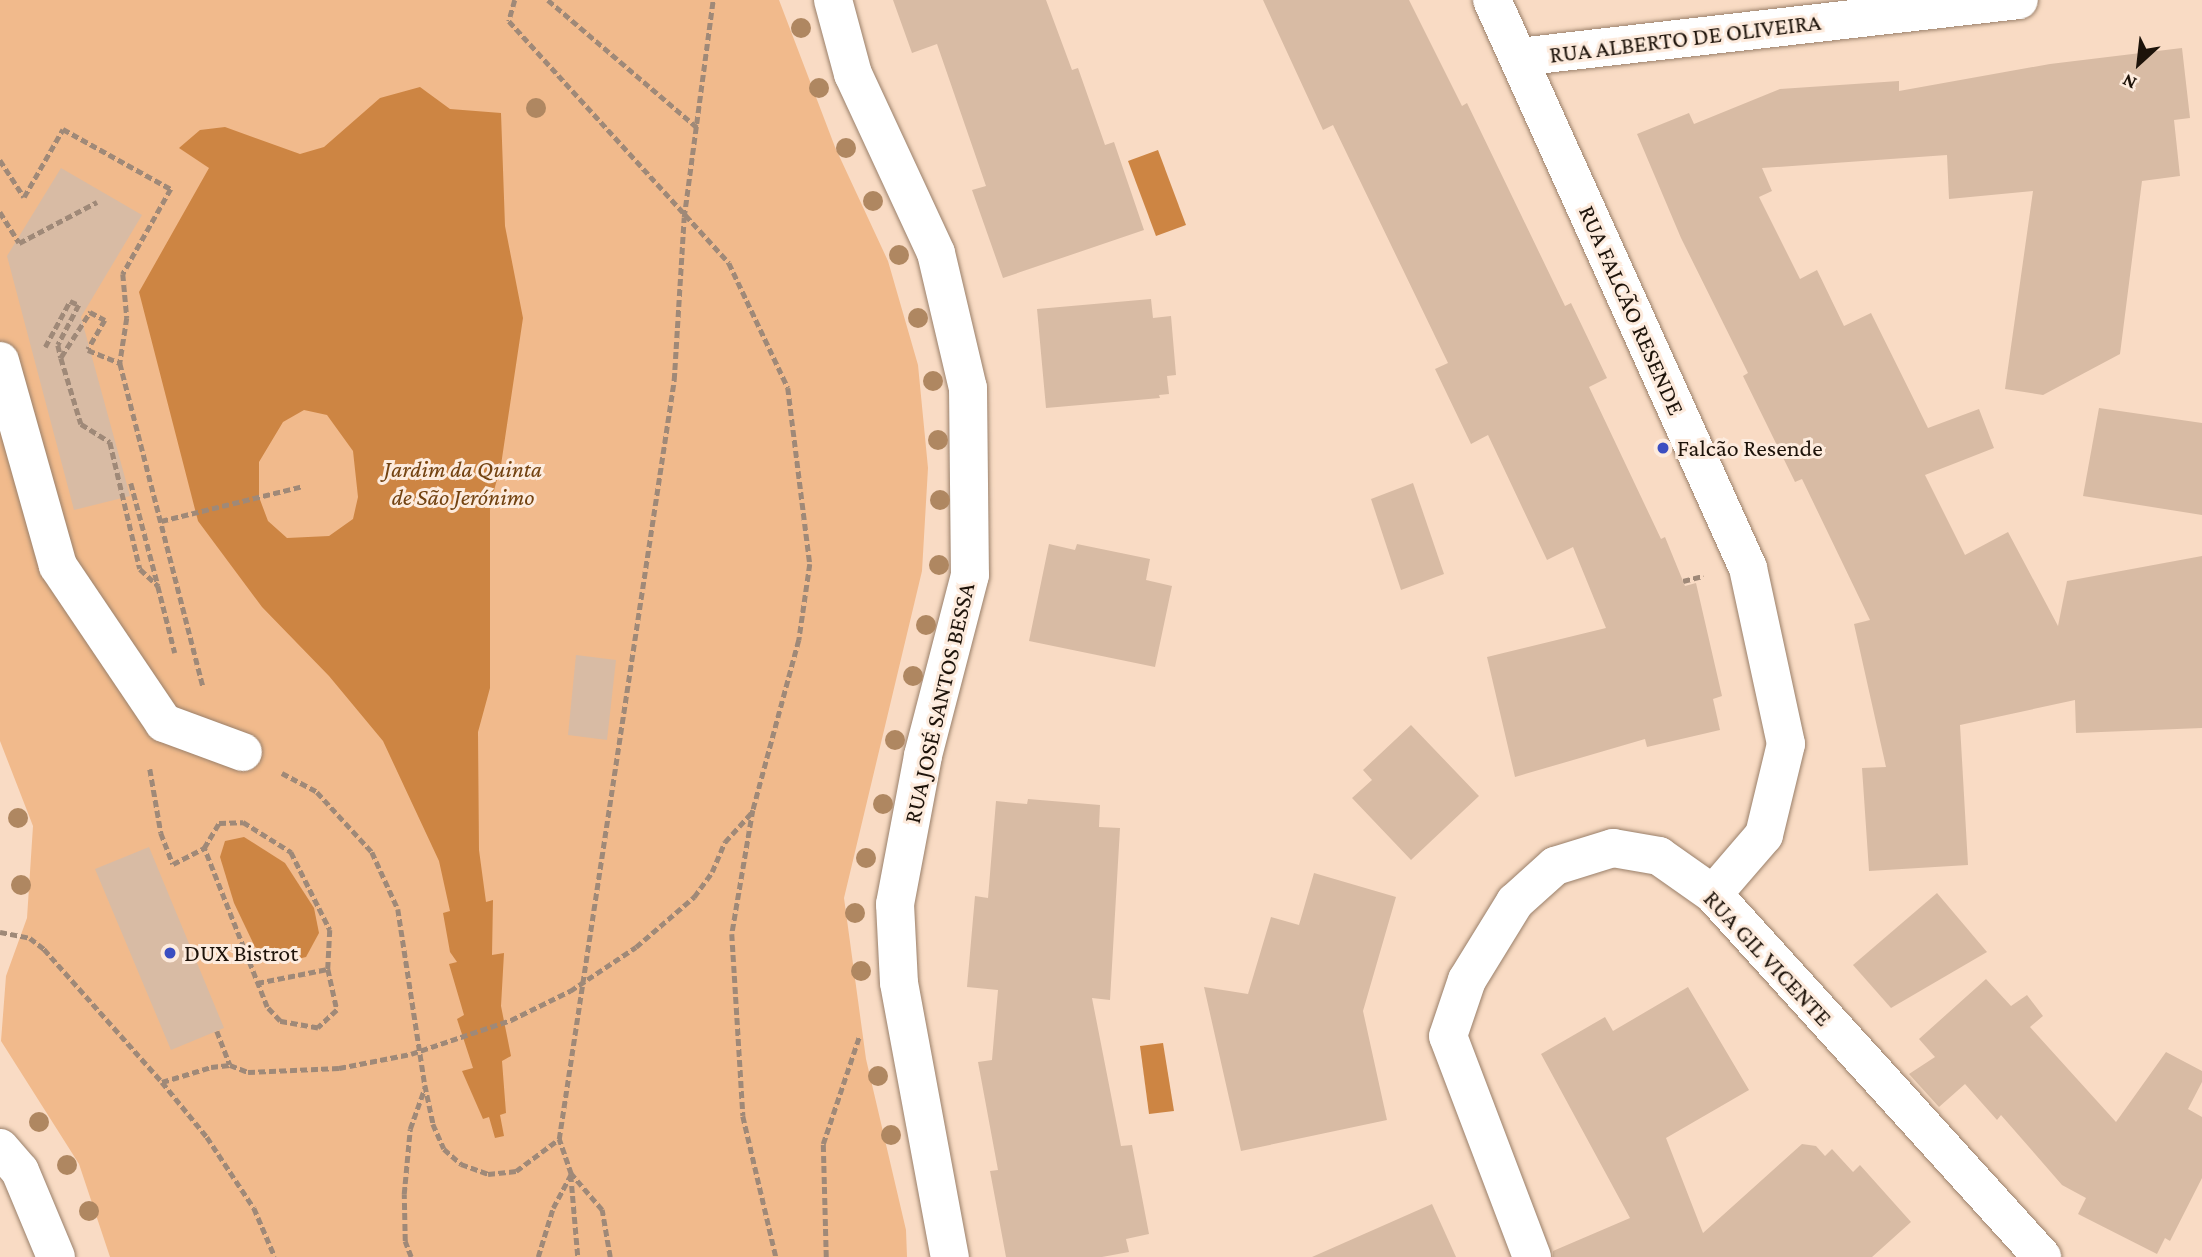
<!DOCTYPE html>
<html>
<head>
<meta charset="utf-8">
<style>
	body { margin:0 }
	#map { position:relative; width:2202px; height:1257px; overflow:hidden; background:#f9dbc4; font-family:"Crimson Pro",serif }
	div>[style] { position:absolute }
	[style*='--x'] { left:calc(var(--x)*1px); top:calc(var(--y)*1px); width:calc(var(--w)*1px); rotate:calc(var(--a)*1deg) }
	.green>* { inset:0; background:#f1ba8c }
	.water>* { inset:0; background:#cd8543 }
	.building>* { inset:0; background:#d8bba4 }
	.path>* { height:4.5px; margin-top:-2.25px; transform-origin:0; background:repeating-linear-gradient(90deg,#9f8978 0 7px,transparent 0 10.5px) }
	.roads { filter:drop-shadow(0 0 2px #9a806a) drop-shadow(0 0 2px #9a806a) }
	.minor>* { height:38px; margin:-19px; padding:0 19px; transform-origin:19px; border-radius:19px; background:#fff }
	.path-bridge>* { height:4.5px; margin-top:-2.25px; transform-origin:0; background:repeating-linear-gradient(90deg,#9f8978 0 7px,transparent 0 10.5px) }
	.trees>* { width:20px; height:20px; margin:-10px; border-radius:50%; background:#af8761 }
	.dots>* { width:19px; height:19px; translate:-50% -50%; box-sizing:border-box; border:4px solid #fdebdd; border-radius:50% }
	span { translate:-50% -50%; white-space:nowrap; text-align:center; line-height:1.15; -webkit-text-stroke:6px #fdebdd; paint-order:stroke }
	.street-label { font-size:24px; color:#1d130a }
	.poi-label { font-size:24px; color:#1d130a }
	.left { translate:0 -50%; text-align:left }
	.park-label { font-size:24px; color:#724210; font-style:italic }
	.north { position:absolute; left:2104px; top:28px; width:70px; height:70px; -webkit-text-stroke:5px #fdebdd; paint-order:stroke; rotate:207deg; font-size:19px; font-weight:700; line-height:28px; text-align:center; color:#1d130a }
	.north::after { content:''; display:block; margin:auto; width:24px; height:32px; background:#1d130a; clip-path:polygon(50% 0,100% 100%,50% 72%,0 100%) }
</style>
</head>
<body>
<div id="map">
	<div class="green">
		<i style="clip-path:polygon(0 0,779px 0,835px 147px,888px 261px,918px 365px,928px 468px,922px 571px,844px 898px,866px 1059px,906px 1230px,907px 1257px,110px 1257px,79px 1164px,1px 1041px,6px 976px,27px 918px,33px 826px,0 741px)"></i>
	</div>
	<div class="water">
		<i style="clip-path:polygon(evenodd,420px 87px,450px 109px,501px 113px,505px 226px,523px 318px,501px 465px,490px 505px,490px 688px,478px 732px,479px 850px,486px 902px,493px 900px,492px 955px,504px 953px,501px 1006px,511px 1056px,502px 1061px,506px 1113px,500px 1115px,504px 1136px,495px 1138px,489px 1117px,483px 1119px,462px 1071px,473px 1068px,457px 1019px,464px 1015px,449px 964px,457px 962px,450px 952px,443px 913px,450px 911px,439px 861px,383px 741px,329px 676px,262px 607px,198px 521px,139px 292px,209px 168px,179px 148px,200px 130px,225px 127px,300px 154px,324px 147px,380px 98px,420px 87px,304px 410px,327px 415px,353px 451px,358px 497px,353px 519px,329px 536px,287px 538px,268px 521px,259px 497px,259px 462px,283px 422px,304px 410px)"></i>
		<i style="clip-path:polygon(1158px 150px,1186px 225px,1156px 236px,1128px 161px)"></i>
		<i style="clip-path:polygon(244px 837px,285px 863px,314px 908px,319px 933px,306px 957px,280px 963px,255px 947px,234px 903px,220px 857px,225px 841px)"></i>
		<i style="clip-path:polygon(1163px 1043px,1174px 1111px,1149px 1114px,1140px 1046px)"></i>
	</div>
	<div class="building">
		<i style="clip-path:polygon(893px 0,1046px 0,1072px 70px,1078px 68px,1105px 145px,1114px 142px,1144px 230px,1003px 278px,972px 190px,986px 186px,937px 44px,912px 53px)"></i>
		<i style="clip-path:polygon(1263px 0,1409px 0,1462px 106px,1467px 103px,1565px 306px,1571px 303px,1607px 378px,1589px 387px,1661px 539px,1665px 537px,1685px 586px,1696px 583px,1722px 696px,1713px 699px,1720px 730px,1647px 747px,1645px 739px,1515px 777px,1487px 657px,1606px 628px,1573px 547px,1547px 560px,1488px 435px,1471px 444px,1435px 369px,1448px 363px,1333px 125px,1323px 130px)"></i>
		<i style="clip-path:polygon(2182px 48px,2190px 118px,2174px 120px,2180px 176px,2142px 181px,2120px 354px,2043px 395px,2005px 389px,2033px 191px,1949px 199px,1947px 155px,1762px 168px,1772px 191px,1759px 197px,1800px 279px,1817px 270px,1844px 326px,1871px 313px,1928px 428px,1979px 409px,1994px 448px,1925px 475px,1965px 555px,2008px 532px,2058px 626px,2067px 581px,2202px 556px,2202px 728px,2076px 733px,2075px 700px,1960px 725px,1968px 865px,1869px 871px,1862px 768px,1886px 767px,1854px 624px,1870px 620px,1802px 479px,1795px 482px,1743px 376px,1748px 373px,1681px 238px,1637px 134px,1689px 113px,1694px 124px,1780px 89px,1899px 81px,1899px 91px,2050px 64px)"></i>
		<i style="clip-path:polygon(61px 168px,142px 215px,81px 317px,130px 496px,74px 510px,7px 256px)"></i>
		<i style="clip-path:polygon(1151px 299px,1153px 318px,1171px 316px,1176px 375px,1167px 376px,1169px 394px,1159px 395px,1160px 398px,1046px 408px,1037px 309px)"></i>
		<i style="clip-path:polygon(2099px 408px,2202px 423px,2202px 515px,2083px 496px)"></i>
		<i style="clip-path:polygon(1413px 483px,1444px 574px,1401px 590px,1371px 499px)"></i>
		<i style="clip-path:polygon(1049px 544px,1075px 550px,1077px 544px,1150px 559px,1146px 580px,1172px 586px,1155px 667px,1029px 641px)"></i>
		<i style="clip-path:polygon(576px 655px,616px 660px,607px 740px,568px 735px)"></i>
		<i style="clip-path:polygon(1411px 725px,1479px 796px,1411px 860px,1352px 798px,1372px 780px,1363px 770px)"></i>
		<i style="clip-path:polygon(1028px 799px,1100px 805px,1099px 827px,1120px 828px,1110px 1000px,1092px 998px,1121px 1146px,1132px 1145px,1149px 1234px,1126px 1239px,1129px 1252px,1102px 1257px,1006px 1257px,990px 1171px,998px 1170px,978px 1062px,992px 1060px,998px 990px,967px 987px,975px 896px,988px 898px,996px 801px,1027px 804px)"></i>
		<i style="clip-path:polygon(149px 847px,224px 1028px,171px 1050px,95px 869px)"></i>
		<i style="clip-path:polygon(1314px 873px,1396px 897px,1363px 1011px,1387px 1120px,1241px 1151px,1204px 987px,1248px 994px,1271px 917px,1299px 925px)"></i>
		<i style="clip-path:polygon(1937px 893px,1987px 952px,1891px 1008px,1853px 965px)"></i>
		<i style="clip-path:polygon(1986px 979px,2011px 1006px,2027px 995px,2043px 1016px,2030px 1027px,2116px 1122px,2166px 1052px,2202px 1071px,2202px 1082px,2188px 1109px,2202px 1117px,2202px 1178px,2170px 1241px,2165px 1238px,2157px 1254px,2078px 1214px,2086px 1198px,2062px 1185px,2001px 1115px,1997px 1120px,1965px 1084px,1939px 1107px,1909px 1074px,1935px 1057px,1919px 1039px)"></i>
		<i style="clip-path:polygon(1688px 987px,1749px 1090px,1666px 1138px,1703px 1233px,1802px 1144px,1816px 1146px,1825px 1156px,1832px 1149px,1853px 1172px,1860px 1165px,1911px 1222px,1872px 1257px,1553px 1257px,1553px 1251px,1630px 1218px,1541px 1054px,1605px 1017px,1613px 1031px)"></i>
		<i style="clip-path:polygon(1432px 1204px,1456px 1257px,1312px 1257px)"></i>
	</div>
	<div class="path">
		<i style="--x:515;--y:0;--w:22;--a:106"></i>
		<i style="--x:509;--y:21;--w:327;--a:47.7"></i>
		<i style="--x:729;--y:263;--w:138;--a:64.7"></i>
		<i style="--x:788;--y:388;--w:177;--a:82.9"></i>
		<i style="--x:810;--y:564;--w:77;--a:98.2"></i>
		<i style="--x:799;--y:640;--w:176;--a:105.1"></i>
		<i style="--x:753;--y:810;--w:126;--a:99.6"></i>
		<i style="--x:732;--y:934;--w:182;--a:86.5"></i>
		<i style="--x:743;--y:1116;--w:145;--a:76.8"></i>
		<i style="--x:548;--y:0;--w:197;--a:40.5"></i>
		<i style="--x:0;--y:160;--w:44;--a:57"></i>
		<i style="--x:24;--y:197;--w:78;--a:-60.2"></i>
		<i style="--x:63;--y:129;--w:124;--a:29.1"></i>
		<i style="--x:171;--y:189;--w:98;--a:119.5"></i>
		<i style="--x:123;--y:274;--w:44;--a:84.8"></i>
		<i style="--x:127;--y:318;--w:46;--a:98.8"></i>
		<i style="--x:120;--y:363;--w:333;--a:75.6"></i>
		<i style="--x:0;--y:212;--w:36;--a:58"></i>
		<i style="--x:19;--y:243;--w:88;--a:-27.7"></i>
		<i style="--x:45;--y:347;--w:52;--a:-61.5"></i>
		<i style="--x:70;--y:301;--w:10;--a:24"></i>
		<i style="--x:79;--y:305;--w:45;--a:117.7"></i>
		<i style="--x:58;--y:345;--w:13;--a:77"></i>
		<i style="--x:61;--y:358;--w:69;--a:73.1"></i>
		<i style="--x:81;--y:424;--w:34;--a:32"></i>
		<i style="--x:110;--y:442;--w:130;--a:76.7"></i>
		<i style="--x:140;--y:569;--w:25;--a:43"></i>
		<i style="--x:158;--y:586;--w:69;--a:75.8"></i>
		<i style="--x:61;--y:357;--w:54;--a:-57.2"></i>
		<i style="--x:90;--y:312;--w:17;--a:28"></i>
		<i style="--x:105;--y:320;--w:34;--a:120"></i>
		<i style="--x:88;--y:350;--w:35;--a:22"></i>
		<i style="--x:131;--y:483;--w:106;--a:75.2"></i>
		<i style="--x:161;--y:521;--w:146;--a:-13.8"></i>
		<i style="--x:1683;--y:581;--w:21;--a:-14"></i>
		<i style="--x:150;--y:769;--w:65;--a:80.2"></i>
		<i style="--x:161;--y:833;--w:33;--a:69"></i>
		<i style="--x:173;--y:864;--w:35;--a:-27"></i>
		<i style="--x:282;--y:773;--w:40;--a:28"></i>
		<i style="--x:317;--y:792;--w:81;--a:47.5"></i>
		<i style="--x:372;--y:852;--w:63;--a:65.5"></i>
		<i style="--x:398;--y:909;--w:178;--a:81.3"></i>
		<i style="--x:425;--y:1085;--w:40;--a:78"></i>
		<i style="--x:433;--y:1124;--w:27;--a:66"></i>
		<i style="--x:444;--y:1149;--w:23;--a:41"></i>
		<i style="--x:461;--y:1164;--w:29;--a:20"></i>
		<i style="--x:488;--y:1174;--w:28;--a:-6"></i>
		<i style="--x:516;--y:1171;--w:54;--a:-36.7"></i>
		<i style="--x:243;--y:822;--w:57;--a:32"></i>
		<i style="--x:291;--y:852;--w:87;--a:63.4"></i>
		<i style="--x:330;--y:930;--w:39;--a:93"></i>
		<i style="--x:328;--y:969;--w:42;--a:77.6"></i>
		<i style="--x:337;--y:1010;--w:26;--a:137"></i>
		<i style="--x:318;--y:1028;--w:39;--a:-170"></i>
		<i style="--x:280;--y:1021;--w:19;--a:-133"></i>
		<i style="--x:267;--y:1007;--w:171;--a:-111.6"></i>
		<i style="--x:204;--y:848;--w:29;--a:-59"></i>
		<i style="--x:219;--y:823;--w:24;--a:-2"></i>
		<i style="--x:694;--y:897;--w:31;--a:-54"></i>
		<i style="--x:712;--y:872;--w:33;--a:-67"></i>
		<i style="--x:725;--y:842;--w:42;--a:-47.9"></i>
		<i style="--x:0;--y:932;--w:31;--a:11"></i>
		<i style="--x:30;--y:938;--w:18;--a:38"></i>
		<i style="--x:44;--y:949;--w:178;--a:48.4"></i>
		<i style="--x:162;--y:1082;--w:71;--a:50.7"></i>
		<i style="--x:207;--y:1137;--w:85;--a:56.5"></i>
		<i style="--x:254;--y:1208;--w:53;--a:66.8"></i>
		<i style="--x:257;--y:983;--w:72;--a:-11.2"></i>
		<i style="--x:217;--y:1031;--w:36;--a:69"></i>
		<i style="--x:162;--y:1082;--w:51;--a:-17"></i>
		<i style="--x:211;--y:1067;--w:19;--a:-6"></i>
		<i style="--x:230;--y:1065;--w:19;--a:21"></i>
		<i style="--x:571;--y:1175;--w:82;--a:85.1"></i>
		<i style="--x:411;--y:1257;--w:17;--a:-111"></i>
		<i style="--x:405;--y:1241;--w:47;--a:-91.2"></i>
		<i style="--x:404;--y:1194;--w:65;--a:-84.7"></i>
		<i style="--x:410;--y:1129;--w:45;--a:-70.3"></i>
		<i style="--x:538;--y:1257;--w:51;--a:-73"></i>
		<i style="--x:553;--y:1208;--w:38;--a:-62"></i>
		<i style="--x:610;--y:1257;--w:48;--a:-99.7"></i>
		<i style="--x:602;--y:1210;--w:48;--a:-130.7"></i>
		<i style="--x:571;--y:1174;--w:37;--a:-109"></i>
		<i style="--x:559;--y:1139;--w:768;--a:-81.38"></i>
		<i style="--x:674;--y:380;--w:163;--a:-86.5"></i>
		<i style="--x:684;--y:217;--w:219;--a:-82.4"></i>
		<i style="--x:826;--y:1257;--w:113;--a:-91.5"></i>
		<i style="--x:823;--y:1144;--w:113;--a:-71.4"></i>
	</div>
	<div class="roads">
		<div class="minor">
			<i style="--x:833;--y:0;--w:77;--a:74.9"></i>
			<i style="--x:853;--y:74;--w:197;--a:65.1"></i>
			<i style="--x:936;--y:253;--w:139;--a:76.7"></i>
			<i style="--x:968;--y:388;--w:187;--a:89.4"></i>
			<i style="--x:970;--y:575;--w:187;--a:104.6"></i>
			<i style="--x:923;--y:756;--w:151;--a:100.7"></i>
			<i style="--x:895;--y:904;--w:79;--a:87.1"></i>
			<i style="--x:899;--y:983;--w:279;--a:79.5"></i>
			<i style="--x:1492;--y:0;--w:623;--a:65.74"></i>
			<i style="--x:1748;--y:568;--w:180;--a:77.8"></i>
			<i style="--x:1786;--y:744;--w:94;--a:103.6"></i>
			<i style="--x:1764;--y:835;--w:78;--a:130.8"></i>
			<i style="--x:1519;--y:57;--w:503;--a:-6.5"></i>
			<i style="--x:0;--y:361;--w:213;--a:74.2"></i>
			<i style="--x:58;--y:566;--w:189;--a:56"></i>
			<i style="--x:164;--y:723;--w:84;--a:20.2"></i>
			<i style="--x:0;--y:1148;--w:30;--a:49"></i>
			<i style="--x:20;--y:1171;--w:93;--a:67.3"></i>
			<i style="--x:1532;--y:1257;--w:236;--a:-110.8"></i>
			<i style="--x:1448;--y:1036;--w:59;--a:-71.3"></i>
			<i style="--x:1467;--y:980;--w:92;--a:-58.4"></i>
			<i style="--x:1515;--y:902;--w:54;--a:-42"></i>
			<i style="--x:1555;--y:866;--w:61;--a:-17.2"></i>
			<i style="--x:1613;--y:848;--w:47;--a:9.9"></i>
			<i style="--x:1659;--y:856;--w:66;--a:35.1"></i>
			<i style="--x:1713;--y:894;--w:490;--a:47.8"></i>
		</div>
	</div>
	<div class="path-bridge">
		<i style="--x:248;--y:1072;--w:91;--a:-2.5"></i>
		<i style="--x:339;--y:1068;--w:73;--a:-11"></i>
		<i style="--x:411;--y:1054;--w:106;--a:-18.8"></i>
		<i style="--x:511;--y:1020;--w:66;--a:-26.2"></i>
		<i style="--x:570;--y:991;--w:79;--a:-33.7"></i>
		<i style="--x:636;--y:947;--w:77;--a:-40.8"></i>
	</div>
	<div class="trees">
		<i style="left:801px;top:28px"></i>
		<i style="left:819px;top:88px"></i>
		<i style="left:536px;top:108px"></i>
		<i style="left:846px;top:148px"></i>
		<i style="left:873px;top:201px"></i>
		<i style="left:899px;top:255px"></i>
		<i style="left:918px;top:318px"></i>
		<i style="left:933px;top:381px"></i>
		<i style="left:938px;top:440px"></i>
		<i style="left:940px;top:500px"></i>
		<i style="left:939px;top:565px"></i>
		<i style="left:926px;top:625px"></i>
		<i style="left:913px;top:676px"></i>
		<i style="left:895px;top:740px"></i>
		<i style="left:883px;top:804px"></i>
		<i style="left:18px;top:818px"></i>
		<i style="left:866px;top:858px"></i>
		<i style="left:21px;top:885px"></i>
		<i style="left:855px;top:913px"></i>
		<i style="left:861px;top:971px"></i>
		<i style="left:878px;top:1076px"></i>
		<i style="left:39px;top:1122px"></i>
		<i style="left:891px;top:1135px"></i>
		<i style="left:67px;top:1165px"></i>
		<i style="left:89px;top:1211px"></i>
	</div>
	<div class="dots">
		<i style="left:1663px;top:448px;background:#3b4ec1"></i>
		<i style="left:170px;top:953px;background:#3b4ec1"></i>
	</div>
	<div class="street-label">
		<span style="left:1685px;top:38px;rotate:-7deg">RUA ALBERTO DE OLIVEIRA</span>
		<span style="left:1632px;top:310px;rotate:66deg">RUA FALCÃO RESENDE</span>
		<span style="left:939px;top:703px;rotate:-77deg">RUA JOSÉ SANTOS BESSA</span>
		<span style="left:1768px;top:958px;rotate:47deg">RUA GIL VICENTE</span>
	</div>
	<div class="poi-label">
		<span class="left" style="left:1677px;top:448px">Falcão Resende</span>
		<span class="left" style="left:184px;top:953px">DUX Bistrot</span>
	</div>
	<div class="park-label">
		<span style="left:463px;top:483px">Jardim da Quinta<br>de São Jerónimo</span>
	</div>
	<div class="north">N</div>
</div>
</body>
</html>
